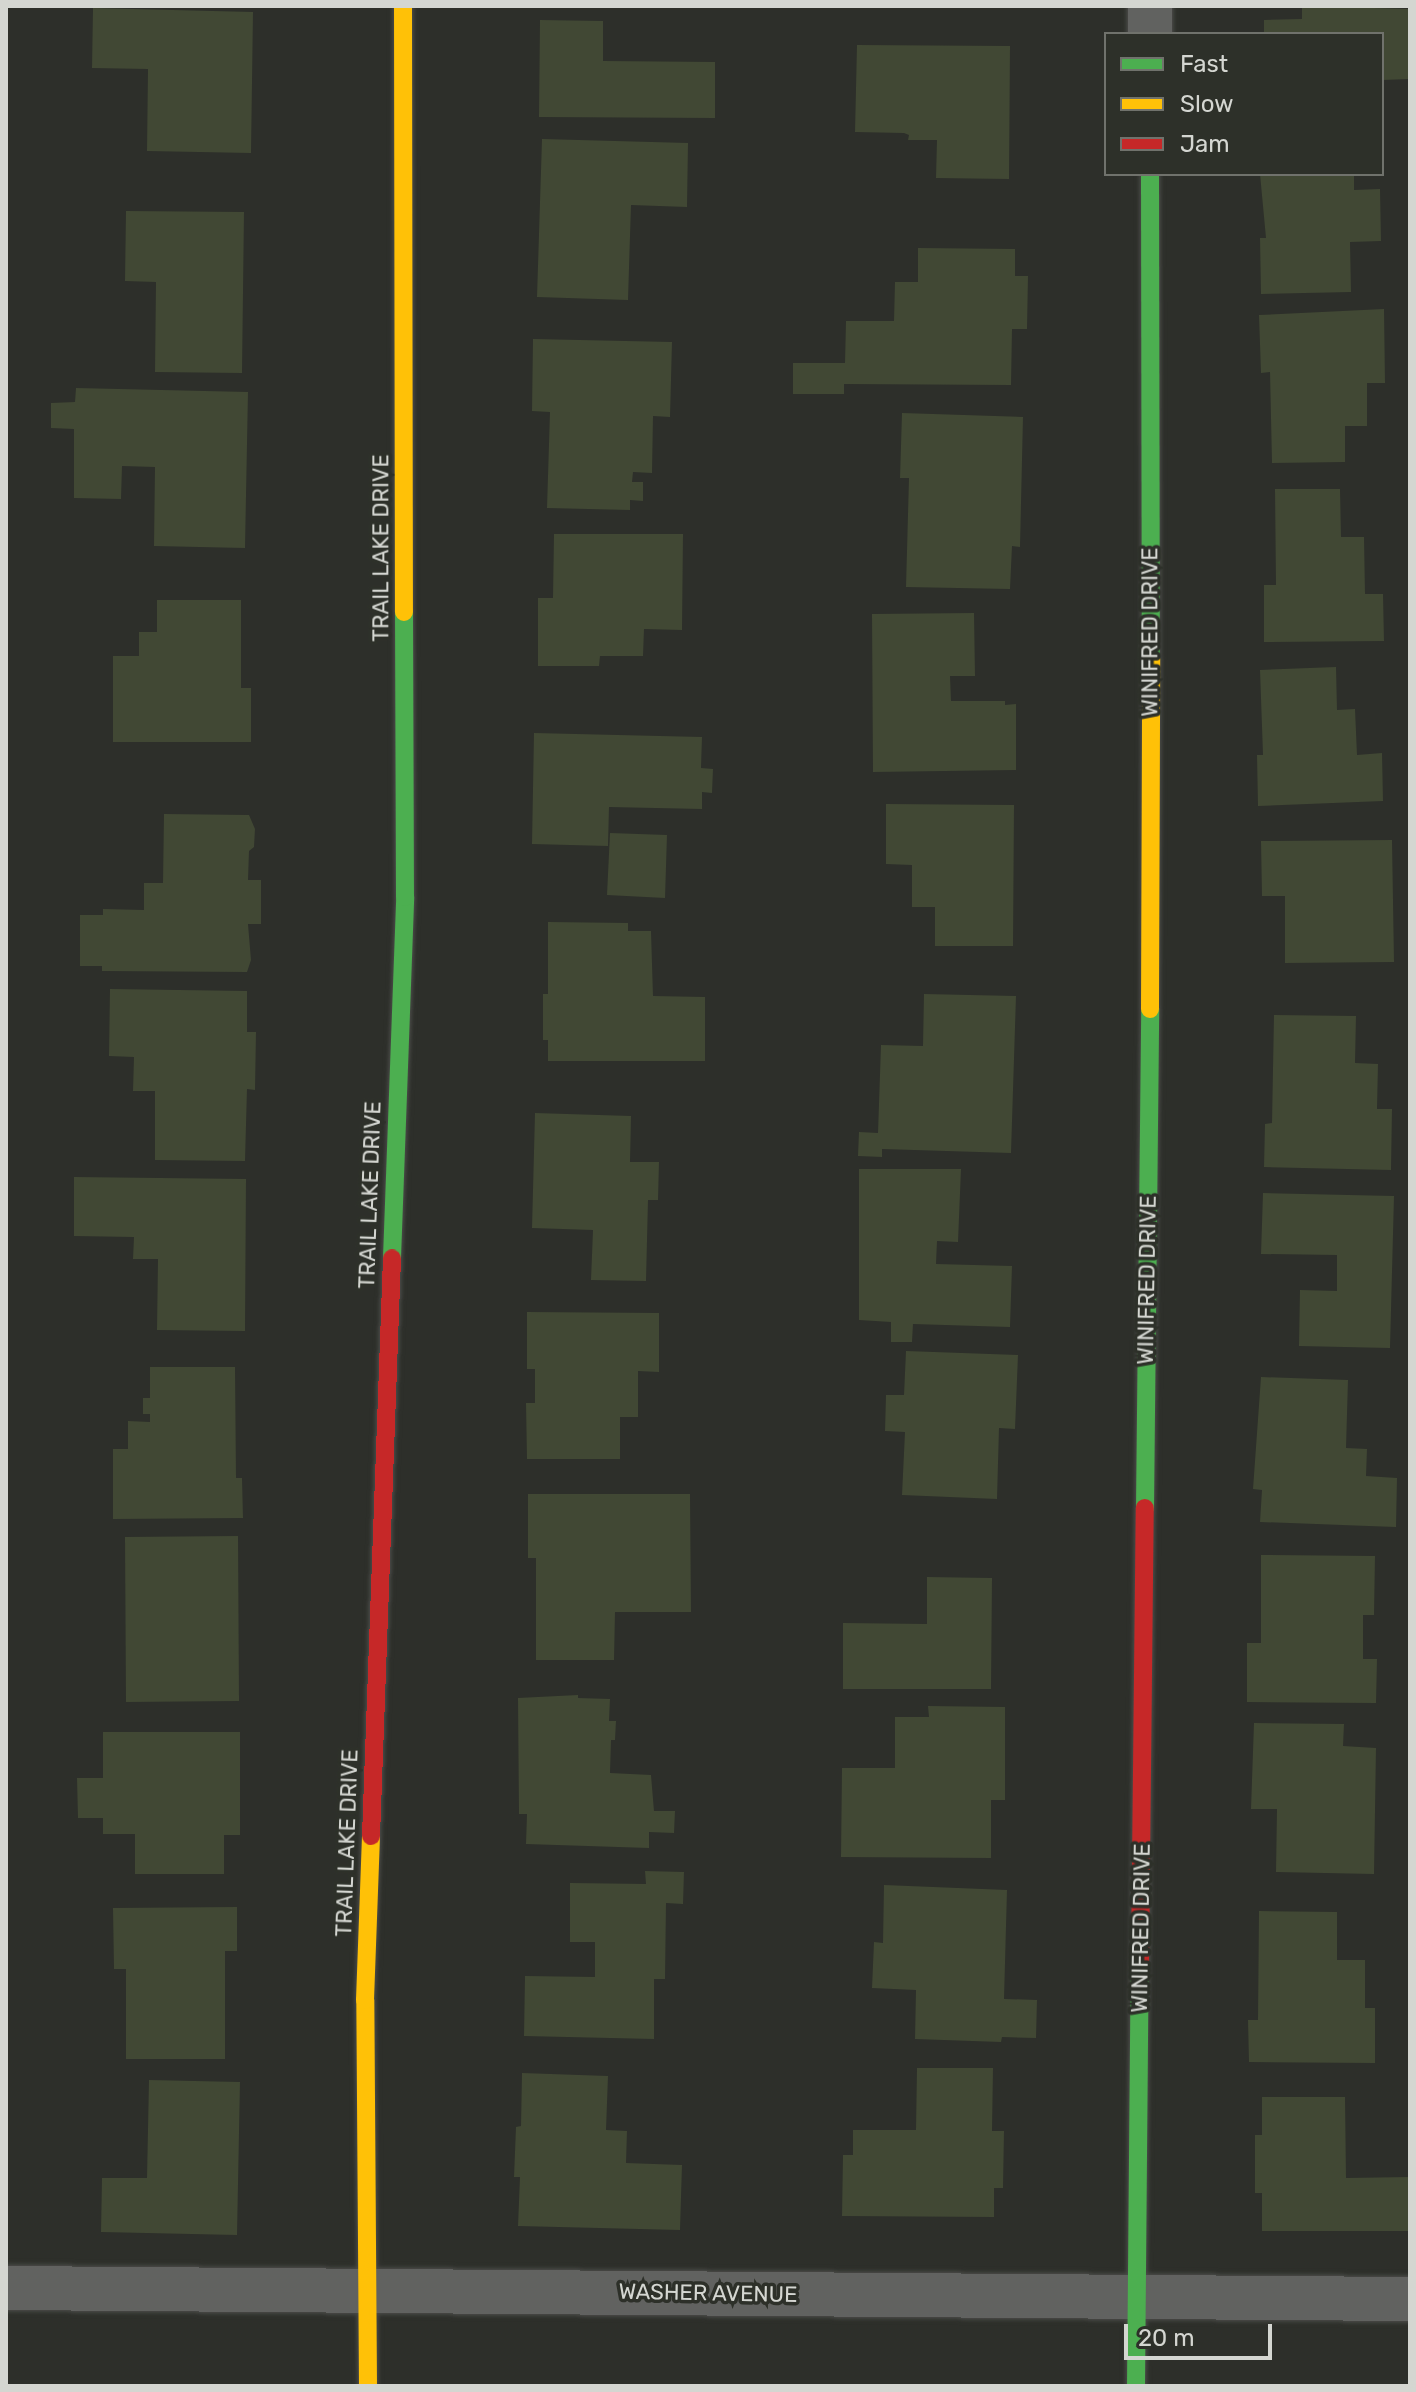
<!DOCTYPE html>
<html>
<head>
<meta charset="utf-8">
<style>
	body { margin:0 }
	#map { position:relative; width:1416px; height:2392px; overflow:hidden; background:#2d2f2a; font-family:Rubik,sans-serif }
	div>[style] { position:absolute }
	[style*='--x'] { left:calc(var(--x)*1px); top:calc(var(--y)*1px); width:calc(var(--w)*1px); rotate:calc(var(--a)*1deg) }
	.building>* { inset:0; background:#414834 }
	.roads { filter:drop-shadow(0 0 2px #4b4c49) drop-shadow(0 0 2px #4b4c49) }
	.street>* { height:44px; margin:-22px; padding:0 22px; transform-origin:22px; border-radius:22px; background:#616260 }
	.fast>* { height:18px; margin:-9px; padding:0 9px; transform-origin:9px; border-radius:9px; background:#4caf50 }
	.slow>* { height:18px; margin:-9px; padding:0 9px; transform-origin:9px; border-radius:9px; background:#ffc107 }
	.jam>* { height:18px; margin:-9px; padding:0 9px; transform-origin:9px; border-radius:9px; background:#c62828 }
	span { translate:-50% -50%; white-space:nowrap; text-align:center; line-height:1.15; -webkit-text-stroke:7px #2d3029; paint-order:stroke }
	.street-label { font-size:22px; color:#d4d6d1 }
	.frame { position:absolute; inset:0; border:8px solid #d4d6d1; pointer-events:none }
	.legend { position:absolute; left:1104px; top:32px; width:280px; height:144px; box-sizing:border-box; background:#2d3029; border:2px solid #70726c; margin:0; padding:10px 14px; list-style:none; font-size:24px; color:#d4d6d1 }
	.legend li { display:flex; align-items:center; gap:16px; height:40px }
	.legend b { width:40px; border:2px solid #70726c }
	.scale { position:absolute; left:1124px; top:2324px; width:148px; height:36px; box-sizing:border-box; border:4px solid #d4d6d1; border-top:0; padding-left:10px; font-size:24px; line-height:28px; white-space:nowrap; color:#d4d6d1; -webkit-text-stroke:6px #2d3029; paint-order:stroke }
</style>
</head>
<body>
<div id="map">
	<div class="building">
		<i style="clip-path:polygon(1302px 6px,1410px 9px,1410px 79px,1382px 80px,1382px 34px,1264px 34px,1264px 20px,1302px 19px)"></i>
		<i style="clip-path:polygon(93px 8px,253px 12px,251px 153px,147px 151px,148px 69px,92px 68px)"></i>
		<i style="clip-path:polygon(540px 20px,603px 21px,603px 61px,715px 62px,715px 118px,539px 117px)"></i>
		<i style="clip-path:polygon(857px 45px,1010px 46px,1009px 179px,936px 178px,937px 140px,908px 140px,909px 135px,904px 133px,855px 132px)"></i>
		<i style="clip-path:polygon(542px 139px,688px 143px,687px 207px,631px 205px,628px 300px,537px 297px)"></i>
		<i style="clip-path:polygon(1260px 174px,1354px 174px,1354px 190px,1380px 189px,1381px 241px,1350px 242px,1351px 292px,1261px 294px,1260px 238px,1266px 238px)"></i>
		<i style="clip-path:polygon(126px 211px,244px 212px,242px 373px,155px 372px,156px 282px,125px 281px)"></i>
		<i style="clip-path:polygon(918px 248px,1015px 249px,1015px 276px,1028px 276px,1027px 329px,1012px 329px,1011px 385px,844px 384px,844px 394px,793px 394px,793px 363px,845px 363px,846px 321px,894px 321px,895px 282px,918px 282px)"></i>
		<i style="clip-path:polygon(1384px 309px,1385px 383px,1367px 383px,1367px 426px,1345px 426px,1345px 462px,1272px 463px,1270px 372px,1261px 373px,1259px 315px)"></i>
		<i style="clip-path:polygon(533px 339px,672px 342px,670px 417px,653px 416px,652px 473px,633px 472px,632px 482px,643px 482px,643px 501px,630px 500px,630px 510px,547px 508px,550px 412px,532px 411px)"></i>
		<i style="clip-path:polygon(76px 388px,248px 392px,245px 548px,154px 546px,155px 467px,122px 466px,121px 499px,74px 498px,74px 429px,51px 428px,51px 403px,75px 402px)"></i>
		<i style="clip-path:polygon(902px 413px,1023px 417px,1020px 547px,1012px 546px,1010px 589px,906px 587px,909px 478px,900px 478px)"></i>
		<i style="clip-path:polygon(1275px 489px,1340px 489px,1341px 537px,1364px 537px,1365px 594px,1383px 594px,1384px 641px,1264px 642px,1264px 585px,1276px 585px)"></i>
		<i style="clip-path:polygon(554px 534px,683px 534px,682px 630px,644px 629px,643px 656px,600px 656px,599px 666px,538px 666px,538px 598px,553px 598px)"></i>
		<i style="clip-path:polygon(157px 600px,241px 600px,241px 688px,251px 688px,251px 742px,113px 742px,113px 656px,139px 656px,139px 632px,157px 632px)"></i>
		<i style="clip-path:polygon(974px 613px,975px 676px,950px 676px,951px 701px,1005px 701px,1005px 705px,1016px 704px,1016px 770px,873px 772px,872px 614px)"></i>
		<i style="clip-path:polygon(1336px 667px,1337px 710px,1355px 709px,1357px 755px,1382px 753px,1383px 801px,1258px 806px,1257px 755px,1263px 755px,1260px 670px)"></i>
		<i style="clip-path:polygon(534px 733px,702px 737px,701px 768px,713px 769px,712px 793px,702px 792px,702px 809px,609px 807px,608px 846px,532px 844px)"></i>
		<i style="clip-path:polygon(886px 804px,1014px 805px,1013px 946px,935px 946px,935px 907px,912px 907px,912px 865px,886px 864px)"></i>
		<i style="clip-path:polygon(164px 814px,249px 815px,255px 829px,254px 847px,249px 851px,248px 880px,261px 880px,261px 924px,248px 924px,251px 960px,247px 972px,102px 971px,102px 966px,80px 966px,80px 915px,103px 915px,103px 909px,144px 910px,144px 883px,163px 883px)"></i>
		<i style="clip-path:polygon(610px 833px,667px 835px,665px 898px,607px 895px)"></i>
		<i style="clip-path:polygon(1392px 840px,1394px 962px,1285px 963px,1285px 896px,1262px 896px,1261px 841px)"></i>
		<i style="clip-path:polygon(548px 922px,628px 923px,628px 931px,651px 931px,653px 996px,705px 997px,705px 1061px,548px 1061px,548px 1040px,543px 1040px,543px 994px,548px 994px)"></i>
		<i style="clip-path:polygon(110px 989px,247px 991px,247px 1032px,256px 1032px,255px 1090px,247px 1089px,245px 1161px,155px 1160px,155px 1091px,133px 1091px,134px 1057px,109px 1056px)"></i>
		<i style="clip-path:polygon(924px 994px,1016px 996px,1011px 1153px,882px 1149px,882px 1157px,858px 1156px,859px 1132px,878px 1133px,881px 1045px,923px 1046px)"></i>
		<i style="clip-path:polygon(1274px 1015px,1356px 1016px,1355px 1063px,1378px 1064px,1377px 1109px,1392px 1109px,1391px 1170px,1264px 1167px,1265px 1124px,1272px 1123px)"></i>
		<i style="clip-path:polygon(535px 1113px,631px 1116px,630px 1162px,659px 1162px,658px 1200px,648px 1200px,646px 1281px,591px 1280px,593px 1230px,532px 1228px)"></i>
		<i style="clip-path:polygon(859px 1169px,961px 1169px,958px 1242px,937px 1241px,936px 1264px,1012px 1266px,1010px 1327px,913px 1324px,912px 1342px,891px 1342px,891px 1322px,859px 1320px)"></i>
		<i style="clip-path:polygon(74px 1177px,246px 1179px,245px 1331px,157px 1330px,158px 1259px,133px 1259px,134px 1237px,74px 1236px)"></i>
		<i style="clip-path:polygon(1263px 1193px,1394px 1196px,1390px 1348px,1299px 1346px,1300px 1290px,1337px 1291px,1337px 1255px,1261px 1254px)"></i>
		<i style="clip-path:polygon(527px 1312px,659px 1313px,659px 1372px,638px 1371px,638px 1417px,620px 1417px,620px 1459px,527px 1459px,526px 1403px,535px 1403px,535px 1369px,527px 1369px)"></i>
		<i style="clip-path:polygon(906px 1351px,1018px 1355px,1015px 1429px,999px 1428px,997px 1499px,902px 1495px,905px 1432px,885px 1431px,886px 1395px,904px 1395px)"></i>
		<i style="clip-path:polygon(150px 1367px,235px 1367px,236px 1478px,242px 1478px,243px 1518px,113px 1519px,113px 1449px,128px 1449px,128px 1421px,150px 1422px,150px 1414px,143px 1414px,143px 1398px,150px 1398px)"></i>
		<i style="clip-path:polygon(1261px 1377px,1348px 1380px,1346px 1448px,1367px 1449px,1366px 1476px,1397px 1478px,1396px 1527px,1260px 1522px,1262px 1490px,1253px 1489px)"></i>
		<i style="clip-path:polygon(528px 1494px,690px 1494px,691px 1612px,615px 1612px,614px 1660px,536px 1660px,536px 1558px,528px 1558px)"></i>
		<i style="clip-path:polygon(238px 1536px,239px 1701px,126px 1702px,125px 1537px)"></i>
		<i style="clip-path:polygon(1261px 1555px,1375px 1556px,1374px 1615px,1363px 1615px,1363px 1659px,1377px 1659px,1376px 1703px,1247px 1702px,1247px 1643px,1261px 1643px)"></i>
		<i style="clip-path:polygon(927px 1577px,992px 1578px,991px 1689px,843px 1689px,843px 1623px,927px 1624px)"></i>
		<i style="clip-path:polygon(578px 1695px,578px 1698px,610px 1699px,609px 1721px,616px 1721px,615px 1740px,611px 1740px,610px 1773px,651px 1775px,654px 1811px,675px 1811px,674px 1833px,649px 1832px,649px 1848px,526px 1844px,527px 1814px,519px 1814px,518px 1698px)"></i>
		<i style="clip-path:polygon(928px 1706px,1005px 1707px,1005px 1800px,991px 1800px,991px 1858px,841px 1857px,842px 1768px,895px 1768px,895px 1717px,929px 1717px)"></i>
		<i style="clip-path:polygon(1254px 1723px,1344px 1724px,1343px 1746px,1376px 1748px,1374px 1874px,1276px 1872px,1277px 1809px,1251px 1809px)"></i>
		<i style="clip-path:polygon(103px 1732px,240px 1732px,240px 1835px,224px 1835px,224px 1874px,135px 1874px,135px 1834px,103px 1834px,103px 1818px,78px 1818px,77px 1778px,103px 1778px)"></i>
		<i style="clip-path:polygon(645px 1871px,684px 1872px,683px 1904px,666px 1903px,665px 1979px,654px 1979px,654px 2039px,524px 2036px,525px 1976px,595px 1977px,595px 1942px,570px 1942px,570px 1883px,646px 1884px)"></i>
		<i style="clip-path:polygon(884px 1885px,1007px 1890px,1004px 1999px,1037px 2000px,1036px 2038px,1002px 2037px,1001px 2042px,915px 2039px,916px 1990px,872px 1988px,874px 1942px,883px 1943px)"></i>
		<i style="clip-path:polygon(237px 1907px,237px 1951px,225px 1951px,225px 2059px,126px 2059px,126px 1969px,114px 1969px,113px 1908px)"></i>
		<i style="clip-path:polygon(1259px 1911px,1337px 1912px,1337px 1960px,1365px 1960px,1365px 2008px,1375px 2008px,1375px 2063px,1249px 2062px,1248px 2020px,1258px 2020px)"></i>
		<i style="clip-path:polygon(917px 2068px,993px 2068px,992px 2131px,1004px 2131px,1003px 2188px,994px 2188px,994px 2217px,842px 2216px,843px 2155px,853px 2155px,853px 2130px,916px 2130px)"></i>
		<i style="clip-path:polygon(522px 2073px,608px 2076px,606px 2130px,627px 2131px,626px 2163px,682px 2165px,680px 2230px,518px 2226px,520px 2177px,514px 2177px,516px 2127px,521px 2126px)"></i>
		<i style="clip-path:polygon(149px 2080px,240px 2082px,237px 2235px,101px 2232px,102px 2178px,147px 2178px)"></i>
		<i style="clip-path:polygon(1262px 2097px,1345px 2097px,1346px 2178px,1410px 2177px,1410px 2231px,1262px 2231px,1262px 2193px,1255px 2193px,1255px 2135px,1262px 2135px)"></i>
	</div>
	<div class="roads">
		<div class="street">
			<i style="--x:1150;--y:6;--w:28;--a:90"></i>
			<i style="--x:6;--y:2288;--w:1404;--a:0.45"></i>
		</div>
		<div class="fast">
			<i style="--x:1150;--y:174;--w:485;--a:89.9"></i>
			<i style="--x:392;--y:1258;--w:361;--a:-87.9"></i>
			<i style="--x:405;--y:897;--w:285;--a:-90.2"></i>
			<i style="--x:1145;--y:1508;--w:499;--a:-89.4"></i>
			<i style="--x:1136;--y:2386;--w:425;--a:-89.5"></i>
		</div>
		<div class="slow">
			<i style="--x:403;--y:6;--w:606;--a:89.91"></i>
			<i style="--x:1150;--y:1009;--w:350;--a:-89.8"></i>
			<i style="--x:368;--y:2386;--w:386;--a:-90.4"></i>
			<i style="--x:365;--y:2000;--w:164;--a:-87.9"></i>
		</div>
		<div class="jam">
			<i style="--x:371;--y:1836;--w:578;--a:-87.92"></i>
			<i style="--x:1140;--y:1961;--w:453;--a:-89.4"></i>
		</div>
	</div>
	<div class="street-label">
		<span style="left:381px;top:548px;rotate:-90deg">TRAIL LAKE DRIVE</span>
		<span style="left:1150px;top:632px;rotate:-90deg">WINIFRED DRIVE</span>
		<span style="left:370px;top:1195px;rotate:-88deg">TRAIL LAKE DRIVE</span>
		<span style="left:1147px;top:1280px;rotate:-89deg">WINIFRED DRIVE</span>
		<span style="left:347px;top:1843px;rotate:-88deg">TRAIL LAKE DRIVE</span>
		<span style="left:1141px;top:1928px;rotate:-89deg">WINIFRED DRIVE</span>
		<span style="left:708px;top:2293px;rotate:1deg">WASHER AVENUE</span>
	</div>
	<div class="frame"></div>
	<ul class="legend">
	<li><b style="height:10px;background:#4caf50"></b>Fast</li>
	<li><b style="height:10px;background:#ffc107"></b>Slow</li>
	<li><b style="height:10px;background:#c62828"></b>Jam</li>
	</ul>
	<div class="scale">20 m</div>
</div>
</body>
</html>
